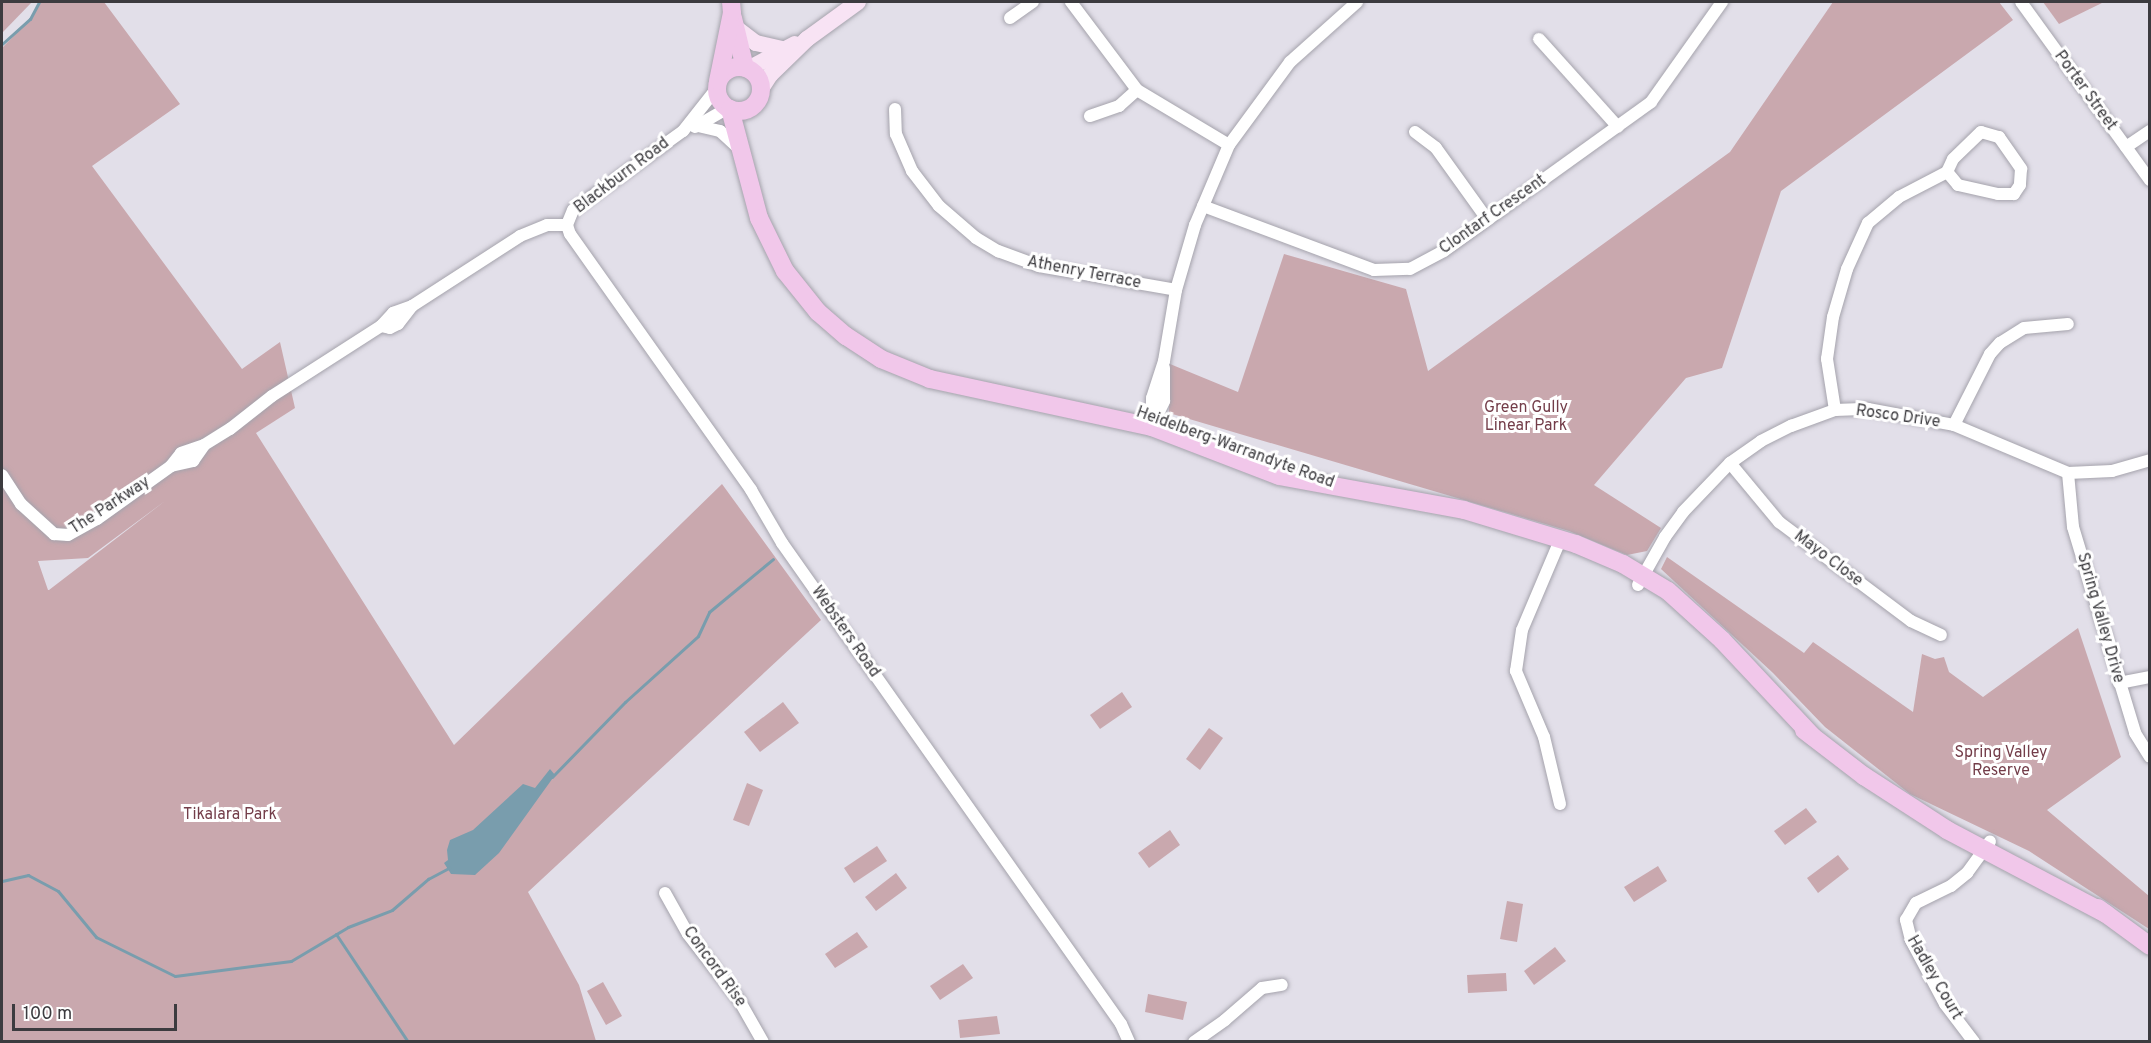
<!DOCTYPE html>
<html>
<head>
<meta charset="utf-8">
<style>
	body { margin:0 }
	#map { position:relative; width:2151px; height:1043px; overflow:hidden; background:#e2dfe9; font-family:Overpass,sans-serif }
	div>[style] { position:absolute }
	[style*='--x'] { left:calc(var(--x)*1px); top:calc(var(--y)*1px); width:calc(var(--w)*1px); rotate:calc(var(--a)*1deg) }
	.green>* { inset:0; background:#c9a8ae }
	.water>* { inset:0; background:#799dad }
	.stream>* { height:3px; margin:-1.5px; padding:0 1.5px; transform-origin:1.5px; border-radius:1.5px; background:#799dad }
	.roads { filter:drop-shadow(0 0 2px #a5a3ac) drop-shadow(0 0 2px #a5a3ac) }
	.street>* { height:12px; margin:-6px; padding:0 6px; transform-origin:6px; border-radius:6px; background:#fff }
	.secondary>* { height:16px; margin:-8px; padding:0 8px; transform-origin:8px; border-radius:8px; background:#f8e3f4 }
	.primary>* { height:18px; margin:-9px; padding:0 9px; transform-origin:9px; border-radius:9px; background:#f1c7ea }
	.primary>.ring { margin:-9px; padding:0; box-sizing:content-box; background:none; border:18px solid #f1c7ea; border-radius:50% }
	span { translate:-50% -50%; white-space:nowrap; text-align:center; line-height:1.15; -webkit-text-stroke:6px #fff; paint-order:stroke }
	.street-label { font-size:16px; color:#3c3b3f }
	.park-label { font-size:16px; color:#733d49 }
	.frame { position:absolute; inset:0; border:3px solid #3c3b3f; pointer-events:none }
	.scale { position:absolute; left:12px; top:1004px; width:165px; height:27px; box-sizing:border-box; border:3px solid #3c3b3f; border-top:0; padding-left:8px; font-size:18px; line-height:21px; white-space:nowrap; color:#3c3b3f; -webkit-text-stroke:4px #fff; paint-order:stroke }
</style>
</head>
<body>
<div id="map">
	<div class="green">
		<i style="clip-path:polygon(2px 2px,32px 2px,2px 33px)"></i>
		<i style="clip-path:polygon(evenodd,40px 2px,104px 2px,180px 104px,92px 166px,242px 369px,280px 342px,295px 408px,256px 433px,454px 745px,722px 484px,821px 620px,528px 892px,579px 985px,596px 1041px,2px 1041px,2px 48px,30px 19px,40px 2px,165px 501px,49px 590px,48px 590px,38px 561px,88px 558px,165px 501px)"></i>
		<i style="clip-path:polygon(1833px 2px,1999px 2px,2013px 20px,1781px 191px,1722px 368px,1686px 378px,1594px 485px,1661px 528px,1647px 551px,1627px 555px,1569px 531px,1169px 413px,1170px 364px,1238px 392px,1284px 254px,1406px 289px,1428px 371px,1730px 152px)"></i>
		<i style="clip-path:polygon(2043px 2px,2104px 2px,2059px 24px)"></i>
		<i style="clip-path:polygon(1667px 557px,1804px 653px,1813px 642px,1913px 712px,1922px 654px,1935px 659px,1944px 657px,1949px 672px,1983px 697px,2078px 628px,2121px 757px,2047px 810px,2149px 896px,2149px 929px,2029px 851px,1910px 794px,1825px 727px,1773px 673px,1661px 569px)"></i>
		<i style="clip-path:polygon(1122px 692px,1132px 707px,1100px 729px,1090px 715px)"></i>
		<i style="clip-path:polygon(783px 702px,799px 723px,760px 752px,744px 732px)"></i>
		<i style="clip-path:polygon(1209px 728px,1223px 738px,1200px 770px,1186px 759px)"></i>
		<i style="clip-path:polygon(747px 783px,763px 790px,749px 826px,733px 820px)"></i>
		<i style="clip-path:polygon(1806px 808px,1817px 822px,1785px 845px,1774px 831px)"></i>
		<i style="clip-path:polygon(1170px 830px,1180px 845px,1149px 868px,1138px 853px)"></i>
		<i style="clip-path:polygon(877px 846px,887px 861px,854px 883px,844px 868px)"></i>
		<i style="clip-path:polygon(1838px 855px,1849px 869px,1818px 893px,1807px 878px)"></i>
		<i style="clip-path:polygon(1658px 866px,1667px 881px,1634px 902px,1624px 887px)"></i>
		<i style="clip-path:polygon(896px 873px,907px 888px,876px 911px,865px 897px)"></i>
		<i style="clip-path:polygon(1507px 901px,1523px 904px,1517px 942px,1500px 939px)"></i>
		<i style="clip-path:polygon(857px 932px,868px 947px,835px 968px,825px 954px)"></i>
		<i style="clip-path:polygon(1555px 947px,1566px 961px,1534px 985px,1524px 971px)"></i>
		<i style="clip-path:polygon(963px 964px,973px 978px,940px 1000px,930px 986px)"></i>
		<i style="clip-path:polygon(1506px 973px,1507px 991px,1468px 993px,1467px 975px)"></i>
		<i style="clip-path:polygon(603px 982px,622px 1016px,606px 1025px,587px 991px)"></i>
		<i style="clip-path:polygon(1148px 994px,1187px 1002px,1183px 1020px,1145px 1012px)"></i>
		<i style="clip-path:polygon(997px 1016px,1000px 1034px,960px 1038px,958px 1020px)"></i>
	</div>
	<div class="water">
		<i style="clip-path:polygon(550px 769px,555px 775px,499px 853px,475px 875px,451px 874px,444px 863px,448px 860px,447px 850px,450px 840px,473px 830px,523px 784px,535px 788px)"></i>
	</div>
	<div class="stream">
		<i style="--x:2;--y:44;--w:38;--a:-42"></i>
		<i style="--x:30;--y:19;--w:19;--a:-62"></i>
		<i style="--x:552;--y:777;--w:105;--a:-45.8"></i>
		<i style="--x:625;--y:702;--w:98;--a:-42.1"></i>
		<i style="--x:698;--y:636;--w:26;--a:-65"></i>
		<i style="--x:709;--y:612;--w:83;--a:-39.6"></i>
		<i style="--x:2;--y:881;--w:27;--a:-13"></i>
		<i style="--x:28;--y:875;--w:34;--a:28"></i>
		<i style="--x:58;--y:891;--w:60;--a:50.4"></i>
		<i style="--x:96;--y:937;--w:88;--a:26.3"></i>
		<i style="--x:175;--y:976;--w:117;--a:-7.4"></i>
		<i style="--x:291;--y:961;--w:66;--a:-30.8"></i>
		<i style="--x:348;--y:927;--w:47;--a:-21.1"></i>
		<i style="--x:392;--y:910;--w:48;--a:-40.7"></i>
		<i style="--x:428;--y:879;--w:24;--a:-28"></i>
		<i style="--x:336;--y:934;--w:130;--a:56.3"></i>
	</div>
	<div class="roads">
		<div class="street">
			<i style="--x:1071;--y:2;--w:110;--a:53.1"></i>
			<i style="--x:1137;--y:90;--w:107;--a:30.9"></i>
			<i style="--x:2021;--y:2;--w:220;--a:54.1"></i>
			<i style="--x:1010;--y:18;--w:28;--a:-35"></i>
			<i style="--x:1539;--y:39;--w:118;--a:48.1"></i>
			<i style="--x:717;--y:88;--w:55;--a:128.3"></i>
			<i style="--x:683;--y:131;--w:135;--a:144.3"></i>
			<i style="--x:573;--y:210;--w:16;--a:112"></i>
			<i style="--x:567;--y:225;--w:9;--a:72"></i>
			<i style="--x:570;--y:234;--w:314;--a:54.7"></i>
			<i style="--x:751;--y:490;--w:61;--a:59.7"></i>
			<i style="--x:782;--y:543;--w:588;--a:54.82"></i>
			<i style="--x:1121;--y:1024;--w:20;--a:66"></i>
			<i style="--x:895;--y:109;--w:25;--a:88"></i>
			<i style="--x:896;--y:134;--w:40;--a:66.6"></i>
			<i style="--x:912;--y:171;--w:44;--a:52.4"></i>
			<i style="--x:939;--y:206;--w:49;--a:40.9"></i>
			<i style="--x:976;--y:238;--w:26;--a:31"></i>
			<i style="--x:998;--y:251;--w:44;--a:20.1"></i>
			<i style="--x:1039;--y:266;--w:139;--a:9.9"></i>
			<i style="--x:1090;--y:116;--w:31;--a:-19"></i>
			<i style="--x:1119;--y:106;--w:24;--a:-42"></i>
			<i style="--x:698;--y:126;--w:23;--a:13"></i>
			<i style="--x:720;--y:131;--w:23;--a:43"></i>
			<i style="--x:695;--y:127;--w:38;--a:-30"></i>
			<i style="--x:1415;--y:132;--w:26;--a:37"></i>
			<i style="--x:1436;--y:148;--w:87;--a:54.3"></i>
			<i style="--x:2126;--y:147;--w:29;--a:-34"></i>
			<i style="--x:1203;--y:206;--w:183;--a:20.5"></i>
			<i style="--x:1374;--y:270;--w:36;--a:-2"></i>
			<i style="--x:1410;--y:269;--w:38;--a:-28"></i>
			<i style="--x:1444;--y:251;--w:255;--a:-35.7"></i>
			<i style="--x:1651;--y:102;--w:123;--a:-54.6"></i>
			<i style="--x:381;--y:326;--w:9;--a:13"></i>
			<i style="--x:390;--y:328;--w:9;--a:-27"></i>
			<i style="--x:398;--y:324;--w:23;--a:-52"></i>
			<i style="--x:1835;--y:410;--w:52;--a:-98.9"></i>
			<i style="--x:1827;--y:359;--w:42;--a:-81.9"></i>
			<i style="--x:1833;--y:317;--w:50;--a:-73.7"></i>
			<i style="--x:1847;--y:269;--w:51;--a:-65.5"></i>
			<i style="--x:1868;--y:223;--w:40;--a:-40"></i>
			<i style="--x:1899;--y:197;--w:54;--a:-27.5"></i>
			<i style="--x:1947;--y:172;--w:14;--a:-65"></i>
			<i style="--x:1953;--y:159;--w:39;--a:-44"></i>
			<i style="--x:1981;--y:132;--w:19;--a:16"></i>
			<i style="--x:1999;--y:137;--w:39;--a:55"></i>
			<i style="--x:2021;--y:169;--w:16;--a:94"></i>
			<i style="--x:2020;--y:185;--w:11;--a:124"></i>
			<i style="--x:2014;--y:194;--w:16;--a:180"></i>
			<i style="--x:1998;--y:194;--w:41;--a:-167.3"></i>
			<i style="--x:1958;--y:185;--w:17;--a:-130"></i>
			<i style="--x:1954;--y:425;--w:80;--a:-63.1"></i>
			<i style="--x:1990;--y:354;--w:15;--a:-48"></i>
			<i style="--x:2000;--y:343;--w:28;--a:-32"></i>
			<i style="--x:2024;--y:328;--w:44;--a:-5.2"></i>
			<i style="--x:1152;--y:426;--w:28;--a:-64"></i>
			<i style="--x:1164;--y:401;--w:33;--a:-90"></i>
			<i style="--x:1152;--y:427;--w:29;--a:-90"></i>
			<i style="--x:1152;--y:398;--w:39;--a:-72"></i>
			<i style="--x:1164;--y:361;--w:72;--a:-80.4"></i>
			<i style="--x:1176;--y:290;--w:68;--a:-73.7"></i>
			<i style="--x:1195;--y:225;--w:87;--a:-67"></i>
			<i style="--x:1229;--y:145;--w:103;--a:-53.7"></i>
			<i style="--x:1290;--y:62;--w:90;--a:-41.8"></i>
			<i style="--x:1730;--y:463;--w:77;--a:50.3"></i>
			<i style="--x:1779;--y:522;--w:165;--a:36.9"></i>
			<i style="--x:1911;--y:621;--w:33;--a:25"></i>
			<i style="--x:171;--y:466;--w:23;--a:-13"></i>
			<i style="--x:193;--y:461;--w:19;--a:-55"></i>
			<i style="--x:2068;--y:473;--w:54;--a:84.7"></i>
			<i style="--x:2073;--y:527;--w:215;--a:73.2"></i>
			<i style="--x:2135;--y:733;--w:28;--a:58"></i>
			<i style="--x:2;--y:475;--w:35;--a:57"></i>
			<i style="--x:21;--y:504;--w:45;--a:42.3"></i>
			<i style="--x:54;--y:534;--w:14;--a:4"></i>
			<i style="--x:68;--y:535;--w:33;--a:-29"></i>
			<i style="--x:97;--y:519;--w:91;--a:-35.6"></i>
			<i style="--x:171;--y:466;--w:16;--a:-52"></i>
			<i style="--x:181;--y:453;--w:24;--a:-19"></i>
			<i style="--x:204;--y:445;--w:31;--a:-32"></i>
			<i style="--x:230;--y:429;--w:53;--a:-38.2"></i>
			<i style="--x:272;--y:396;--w:130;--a:-32.7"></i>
			<i style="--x:381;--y:326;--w:18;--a:-47"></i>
			<i style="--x:393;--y:313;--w:20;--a:-20"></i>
			<i style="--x:412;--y:306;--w:129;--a:-32.9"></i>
			<i style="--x:520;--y:236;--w:29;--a:-22"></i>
			<i style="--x:547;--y:225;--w:20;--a:0"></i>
			<i style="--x:1638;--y:585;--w:55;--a:-60.6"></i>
			<i style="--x:1665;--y:537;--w:31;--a:-54"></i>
			<i style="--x:1683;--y:512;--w:68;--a:-46.2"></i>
			<i style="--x:1730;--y:463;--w:38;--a:-35"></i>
			<i style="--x:1761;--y:441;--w:34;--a:-27"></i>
			<i style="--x:1791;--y:426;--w:47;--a:-20"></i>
			<i style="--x:1835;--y:410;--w:33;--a:-2"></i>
			<i style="--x:1868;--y:409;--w:87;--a:10.5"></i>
			<i style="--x:1954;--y:425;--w:124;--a:22.8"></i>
			<i style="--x:2068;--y:473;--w:44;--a:-2.6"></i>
			<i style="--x:2112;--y:471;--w:40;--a:-16"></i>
			<i style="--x:2119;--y:683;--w:32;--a:-11"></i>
			<i style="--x:1560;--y:804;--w:69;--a:-103.4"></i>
			<i style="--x:1544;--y:737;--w:72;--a:-113"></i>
			<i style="--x:1516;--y:671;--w:41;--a:-81.7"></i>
			<i style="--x:1522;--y:630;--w:100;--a:-67"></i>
			<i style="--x:665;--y:893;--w:47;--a:60.7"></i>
			<i style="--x:688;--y:934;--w:83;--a:52.3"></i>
			<i style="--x:739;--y:1000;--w:48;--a:60.3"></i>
			<i style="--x:1194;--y:1042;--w:38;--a:-35"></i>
			<i style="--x:1225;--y:1020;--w:49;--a:-40.9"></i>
			<i style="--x:1262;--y:988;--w:20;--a:-9"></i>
			<i style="--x:1974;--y:1042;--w:48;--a:-127.3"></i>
			<i style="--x:1945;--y:1004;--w:72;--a:-118"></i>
			<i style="--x:1911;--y:940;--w:21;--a:-104"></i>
			<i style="--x:1906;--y:920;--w:20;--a:-60"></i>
			<i style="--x:1916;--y:903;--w:39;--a:-26"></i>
			<i style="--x:1951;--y:886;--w:21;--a:-39"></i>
			<i style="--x:1967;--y:873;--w:39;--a:-54"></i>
		</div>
		<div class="secondary">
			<i style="--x:736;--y:28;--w:25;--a:37"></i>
			<i style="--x:756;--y:43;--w:28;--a:13"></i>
			<i style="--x:748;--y:69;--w:53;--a:-28"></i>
			<i style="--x:761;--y:89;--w:17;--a:-57"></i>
			<i style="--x:770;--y:75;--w:52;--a:-44.2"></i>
			<i style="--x:807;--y:39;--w:63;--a:-36"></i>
		</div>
		<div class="primary">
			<i style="--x:733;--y:18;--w:51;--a:76.5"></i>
			<i class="ring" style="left:717px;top:67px;width:26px;height:26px"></i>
			<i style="--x:718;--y:81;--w:69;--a:-78.4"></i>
			<i style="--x:732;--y:13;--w:11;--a:-95"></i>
			<i style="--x:730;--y:109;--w:113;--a:75.1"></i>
			<i style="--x:759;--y:218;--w:59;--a:63.9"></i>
			<i style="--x:785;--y:271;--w:53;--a:51.2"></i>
			<i style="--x:818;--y:312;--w:37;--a:41"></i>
			<i style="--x:846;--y:336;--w:42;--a:33.3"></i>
			<i style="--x:881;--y:359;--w:53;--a:22.2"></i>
			<i style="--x:930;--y:379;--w:227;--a:12.2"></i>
			<i style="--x:1152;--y:427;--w:136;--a:21.1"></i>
			<i style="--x:1279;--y:476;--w:188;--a:10.4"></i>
			<i style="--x:1464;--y:510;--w:117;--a:16.9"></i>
			<i style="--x:1576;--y:544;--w:51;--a:23.1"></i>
			<i style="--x:1623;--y:564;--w:52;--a:31"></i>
			<i style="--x:1668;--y:591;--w:73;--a:42.2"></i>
			<i style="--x:1722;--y:640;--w:133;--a:46.8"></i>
			<i style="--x:1804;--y:730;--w:76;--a:37.5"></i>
			<i style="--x:1864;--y:776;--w:99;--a:33"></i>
			<i style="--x:1947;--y:830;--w:180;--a:27.8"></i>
			<i style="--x:2098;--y:908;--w:64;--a:36.2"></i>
		</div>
	</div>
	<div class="street-label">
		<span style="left:2085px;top:91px;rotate:54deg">Porter Street</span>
		<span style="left:622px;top:176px;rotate:-37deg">Blackburn Road</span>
		<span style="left:1493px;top:215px;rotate:-35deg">Clontarf Crescent</span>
		<span style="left:1084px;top:273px;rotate:11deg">Athenry Terrace</span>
		<span style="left:1898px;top:417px;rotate:8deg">Rosco Drive</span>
		<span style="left:1235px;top:448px;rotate:20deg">Heidelberg-Warrandyte Road</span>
		<span style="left:110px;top:506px;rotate:-33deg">The Parkway</span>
		<span style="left:1828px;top:559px;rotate:37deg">Mayo Close</span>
		<span style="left:2100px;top:618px;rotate:74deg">Spring Valley Drive</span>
		<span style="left:845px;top:632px;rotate:55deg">Websters Road</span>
		<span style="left:714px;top:967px;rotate:54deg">Concord Rise</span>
		<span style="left:1934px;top:978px;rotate:60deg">Hadley Court</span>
	</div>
	<div class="park-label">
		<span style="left:1526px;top:417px">Green Gully<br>Linear Park</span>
		<span style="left:2001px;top:762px">Spring Valley<br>Reserve</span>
		<span style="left:230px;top:815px">Tikalara Park</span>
	</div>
	<div class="frame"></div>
	<div class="scale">100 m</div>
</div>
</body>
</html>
